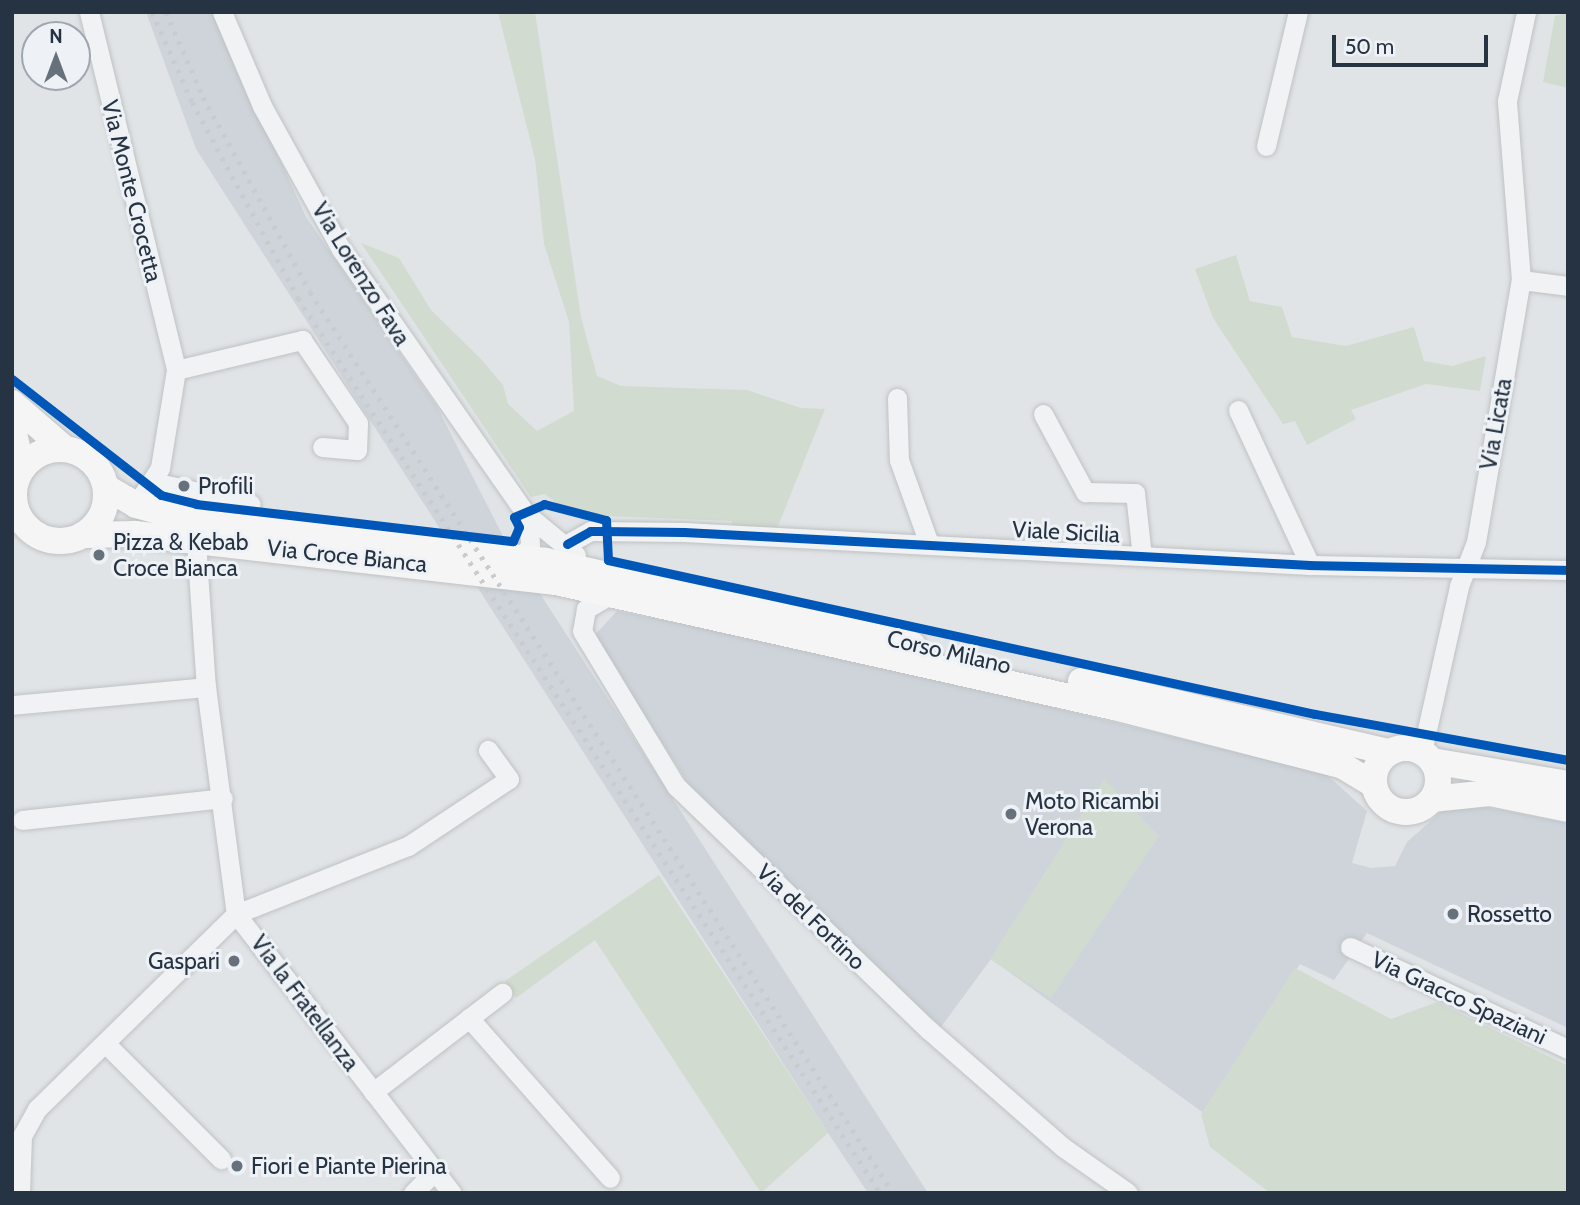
<!DOCTYPE html>
<html>
<head>
<meta charset="utf-8">
<style>
	body { margin:0 }
	#map { position:relative; width:1580px; height:1205px; overflow:hidden; background:#e1e4e6; font-family:Cabin,sans-serif }
	div>[style] { position:absolute }
	[style*='--x'] { left:calc(var(--x)*1px); top:calc(var(--y)*1px); width:calc(var(--w)*1px); rotate:calc(var(--a)*1deg) }
	.built>* { inset:0; background:#ced4da }
	.green>* { inset:0; background:#d2dbd0 }
	.roads { filter:drop-shadow(0 0 2px #bfc2c4) drop-shadow(0 0 2px #bfc2c4) }
	.minor>* { height:19px; margin:-9.5px; padding:0 9.5px; transform-origin:9.5px; border-radius:9.5px; background:#f0f2f3 }
	.major>* { height:26px; margin:-13px; padding:0 13px; transform-origin:13px; border-radius:13px; background:#f5f5f6 }
	.major>.ring { margin:-13px; padding:0; box-sizing:content-box; background:none; border:26px solid #f5f5f6; border-radius:50% }
	.rail>* { height:5px; margin-top:-2.5px; transform-origin:0; background:repeating-linear-gradient(90deg,#c9ccce 0 3.5px,transparent 0 10.5px) }
	.cycleway>* { height:9px; margin:-4.5px; padding:0 4.5px; transform-origin:4.5px; border-radius:4.5px; background:#0057b8 }
	.dots>* { width:19px; height:19px; translate:-50% -50%; box-sizing:border-box; border:4px solid #eef2f7; border-radius:50% }
	span { translate:-50% -50%; white-space:nowrap; text-align:center; line-height:1.15; -webkit-text-stroke:6px #eef2f7; paint-order:stroke }
	.street-label { font-size:23px; color:#253342 }
	.poi-label { font-size:23px; color:#253342 }
	.left { translate:0 -50%; text-align:left }
	.right { translate:-100% -50%; text-align:right }
	.frame { position:absolute; inset:0; border:14px solid #253342; pointer-events:none }
	.north { position:absolute; left:21px; top:21px; width:70px; height:70px; box-sizing:border-box; background:#eef2f7; border:2px solid #9ea6af; border-radius:50%; rotate:0deg; font-size:19px; font-weight:700; line-height:28px; text-align:center; color:#253342 }
	.north::after { content:''; display:block; margin:auto; width:24px; height:32px; background:#67717b; clip-path:polygon(50% 0,100% 100%,50% 72%,0 100%) }
	.scale { position:absolute; left:1332px; top:35px; width:156px; height:32px; box-sizing:border-box; border:4px solid #253342; border-top:0; padding-left:9px; font-size:21px; line-height:24px; white-space:nowrap; color:#253342; -webkit-text-stroke:5px #eef2f7; paint-order:stroke }
</style>
</head>
<body>
<div id="map">
	<div class="built">
		<i style="clip-path:polygon(146px 12px,213px 12px,306px 217px,437px 407px,504px 538px,928px 1193px,868px 1193px,828px 1133px,196px 149px)"></i>
		<i style="clip-path:polygon(617px 611px,838px 655px,1326px 774px,1367px 811px,1352px 863px,1371px 868px,1395px 866px,1407px 842px,1443px 810px,1481px 806px,1568px 823px,1568px 1028px,1367px 933px,1334px 980px,1300px 964px,1205px 1114px,991px 959px,941px 1027px,711px 819px,594px 636px)"></i>
	</div>
	<div class="green">
		<i style="clip-path:polygon(498px 12px,535px 12px,581px 317px,597px 376px,621px 386px,747px 390px,801px 408px,825px 409px,776px 531px,733px 531px,732px 521px,608px 516px,562px 508px,545px 494px,531px 497px,361px 243px,399px 258px,431px 310px,481px 359px,503px 385px,508px 404px,537px 431px,574px 411px,569px 322px,544px 244px,535px 159px)"></i>
		<i style="clip-path:polygon(1568px 13px,1568px 88px,1543px 82px,1555px 16px)"></i>
		<i style="clip-path:polygon(1236px 255px,1250px 301px,1282px 307px,1292px 337px,1346px 346px,1414px 327px,1424px 361px,1452px 366px,1486px 356px,1480px 391px,1426px 384px,1351px 410px,1356px 419px,1307px 445px,1295px 421px,1283px 424px,1213px 318px,1195px 269px)"></i>
		<i style="clip-path:polygon(1104px 779px,1159px 836px,1051px 998px,990px 959px)"></i>
		<i style="clip-path:polygon(659px 875px,828px 1133px,761px 1193px,595px 940px,516px 998px,505px 981px)"></i>
		<i style="clip-path:polygon(1295px 968px,1391px 1019px,1437px 1002px,1568px 1066px,1568px 1193px,1270px 1193px,1210px 1147px,1201px 1114px)"></i>
	</div>
	<div class="roads">
		<div class="minor">
			<i style="--x:89;--y:12;--w:368;--a:76.3"></i>
			<i style="--x:176;--y:370;--w:99;--a:99.3"></i>
			<i style="--x:160;--y:468;--w:44;--a:123"></i>
			<i style="--x:222;--y:12;--w:102;--a:66.9"></i>
			<i style="--x:262;--y:106;--w:163;--a:61.1"></i>
			<i style="--x:341;--y:249;--w:322;--a:55.1"></i>
			<i style="--x:525;--y:513;--w:66;--a:39.5"></i>
			<i style="--x:1266;--y:146;--w:138;--a:-76.6"></i>
			<i style="--x:1521;--y:280;--w:47;--a:7.3"></i>
			<i style="--x:176;--y:370;--w:130;--a:-13.4"></i>
			<i style="--x:302;--y:340;--w:100;--a:56"></i>
			<i style="--x:358;--y:423;--w:27;--a:92"></i>
			<i style="--x:357;--y:450;--w:35;--a:-175"></i>
			<i style="--x:897;--y:398;--w:62;--a:88.2"></i>
			<i style="--x:899;--y:460;--w:89;--a:70.3"></i>
			<i style="--x:1238;--y:410;--w:171;--a:65.1"></i>
			<i style="--x:1043;--y:414;--w:89;--a:61.7"></i>
			<i style="--x:1085;--y:492;--w:50;--a:1.1"></i>
			<i style="--x:1135;--y:493;--w:63;--a:83.7"></i>
			<i style="--x:154;--y:482;--w:99;--a:12.8"></i>
			<i style="--x:196;--y:542;--w:145;--a:86.1"></i>
			<i style="--x:206;--y:687;--w:229;--a:82.5"></i>
			<i style="--x:567;--y:544;--w:26;--a:-29"></i>
			<i style="--x:590;--y:531;--w:94;--a:0.6"></i>
			<i style="--x:684;--y:532;--w:627;--a:3.02"></i>
			<i style="--x:1310;--y:565;--w:258;--a:1.1"></i>
			<i style="--x:521;--y:557;--w:14;--a:-51"></i>
			<i style="--x:530;--y:546;--w:28;--a:-92"></i>
			<i style="--x:610;--y:595;--w:28;--a:150"></i>
			<i style="--x:586;--y:609;--w:22;--a:100"></i>
			<i style="--x:582;--y:631;--w:181;--a:58.8"></i>
			<i style="--x:676;--y:786;--w:351;--a:44"></i>
			<i style="--x:929;--y:1030;--w:179;--a:41.2"></i>
			<i style="--x:1064;--y:1148;--w:78;--a:35.1"></i>
			<i style="--x:12;--y:705;--w:195;--a:-5.3"></i>
			<i style="--x:1422;--y:752;--w:170;--a:-77.4"></i>
			<i style="--x:1459;--y:586;--w:47;--a:-68.9"></i>
			<i style="--x:1476;--y:542;--w:266;--a:-80.3"></i>
			<i style="--x:1521;--y:280;--w:180;--a:-94.5"></i>
			<i style="--x:1507;--y:101;--w:91;--a:-77.9"></i>
			<i style="--x:22;--y:820;--w:202;--a:-6.2"></i>
			<i style="--x:236;--y:914;--w:353;--a:52.3"></i>
			<i style="--x:236;--y:914;--w:185;--a:-21.6"></i>
			<i style="--x:408;--y:846;--w:121;--a:-33.6"></i>
			<i style="--x:509;--y:779;--w:36;--a:-126"></i>
			<i style="--x:1350;--y:947;--w:241;--a:25.1"></i>
			<i style="--x:469;--y:1018;--w:213;--a:48.6"></i>
			<i style="--x:106;--y:1044;--w:163;--a:45"></i>
			<i style="--x:373;--y:1092;--w:163;--a:-37.5"></i>
			<i style="--x:20;--y:1193;--w:57;--a:-88"></i>
			<i style="--x:22;--y:1136;--w:31;--a:-61"></i>
			<i style="--x:37;--y:1109;--w:279;--a:-44.4"></i>
			<i style="--x:413;--y:1193;--w:30;--a:-45"></i>
		</div>
		<div class="major">
			<i style="--x:12;--y:403;--w:70;--a:41"></i>
			<i style="--x:12;--y:424;--w:46;--a:77.5"></i>
			<i class="ring" style="left:14px;top:449px;width:66px;height:66px"></i>
			<i style="--x:107;--y:488;--w:34;--a:30"></i>
			<i style="--x:136;--y:505;--w:68;--a:15.3"></i>
			<i style="--x:202;--y:523;--w:346;--a:6.3"></i>
			<i style="--x:546;--y:561;--w:376;--a:12.9"></i>
			<i style="--x:85;--y:535;--w:50;--a:-1.1"></i>
			<i style="--x:135;--y:534;--w:424;--a:6.5"></i>
			<i style="--x:556;--y:582;--w:572;--a:12.63"></i>
			<i style="--x:1114;--y:707;--w:236;--a:14.4"></i>
			<i style="--x:1343;--y:766;--w:35;--a:31"></i>
			<i style="--x:1081;--y:681;--w:316;--a:13"></i>
			<i class="ring" style="left:1374px;top:748px;width:38px;height:38px"></i>
			<i style="--x:1432;--y:761;--w:138;--a:9.6"></i>
			<i style="--x:1432;--y:799;--w:58;--a:-5.9"></i>
			<i style="--x:1490;--y:793;--w:80;--a:11.6"></i>
		</div>
	</div>
	<div class="rail">
		<i style="--x:152;--y:12;--w:98;--a:66"></i>
		<i style="--x:192;--y:102;--w:223;--a:61.6"></i>
		<i style="--x:298;--y:298;--w:1068;--a:56.96"></i>
		<i style="--x:166;--y:12;--w:93;--a:66.5"></i>
		<i style="--x:203;--y:97;--w:222;--a:61.2"></i>
		<i style="--x:310;--y:292;--w:1073;--a:57.09"></i>
	</div>
	<div class="cycleway">
		<i style="--x:12;--y:379;--w:189;--a:37.9"></i>
		<i style="--x:161;--y:495;--w:36;--a:14"></i>
		<i style="--x:196;--y:504;--w:319;--a:6.7"></i>
		<i style="--x:513;--y:541;--w:15;--a:-67"></i>
		<i style="--x:519;--y:527;--w:11;--a:-117"></i>
		<i style="--x:514;--y:517;--w:33;--a:-23"></i>
		<i style="--x:544;--y:504;--w:64;--a:14.5"></i>
		<i style="--x:606;--y:520;--w:40;--a:87.1"></i>
		<i style="--x:608;--y:560;--w:724;--a:12.29"></i>
		<i style="--x:1315;--y:714;--w:257;--a:10.3"></i>
		<i style="--x:567;--y:544;--w:26;--a:-29"></i>
		<i style="--x:590;--y:531;--w:94;--a:0.6"></i>
		<i style="--x:684;--y:532;--w:627;--a:3.02"></i>
		<i style="--x:1310;--y:565;--w:258;--a:1.1"></i>
	</div>
	<div class="dots">
		<i style="left:184px;top:486px;background:#67717b"></i>
		<i style="left:99px;top:555px;background:#67717b"></i>
		<i style="left:1011px;top:814px;background:#67717b"></i>
		<i style="left:1453px;top:914px;background:#67717b"></i>
		<i style="left:234px;top:961px;background:#67717b"></i>
		<i style="left:237px;top:1166px;background:#67717b"></i>
	</div>
	<div class="street-label">
		<span style="left:132px;top:191px;rotate:76deg">Via Monte Crocetta</span>
		<span style="left:361px;top:274px;rotate:58deg">Via Lorenzo Fava</span>
		<span style="left:1496px;top:424px;rotate:-80deg">Via Licata</span>
		<span style="left:1066px;top:532px;rotate:3deg">Viale Sicilia</span>
		<span style="left:347px;top:556px;rotate:6deg">Via Croce Bianca</span>
		<span style="left:949px;top:652px;rotate:13deg">Corso Milano</span>
		<span style="left:811px;top:917px;rotate:44deg">Via del Fortino</span>
		<span style="left:1459px;top:998px;rotate:25deg">Via Gracco Spaziani</span>
		<span style="left:305px;top:1003px;rotate:53deg">Via la Fratellanza</span>
	</div>
	<div class="poi-label">
		<span class="left" style="left:198px;top:486px">Profili</span>
		<span class="left" style="left:113px;top:555px">Pizza &amp; Kebab<br>Croce Bianca</span>
		<span class="left" style="left:1025px;top:814px">Moto Ricambi<br>Verona</span>
		<span class="left" style="left:1467px;top:914px">Rossetto</span>
		<span class="right" style="left:220px;top:961px">Gaspari</span>
		<span class="left" style="left:251px;top:1166px">Fiori e Piante Pierina</span>
	</div>
	<div class="frame"></div>
	<div class="north">N</div>
	<div class="scale">50 m</div>
</div>
</body>
</html>
